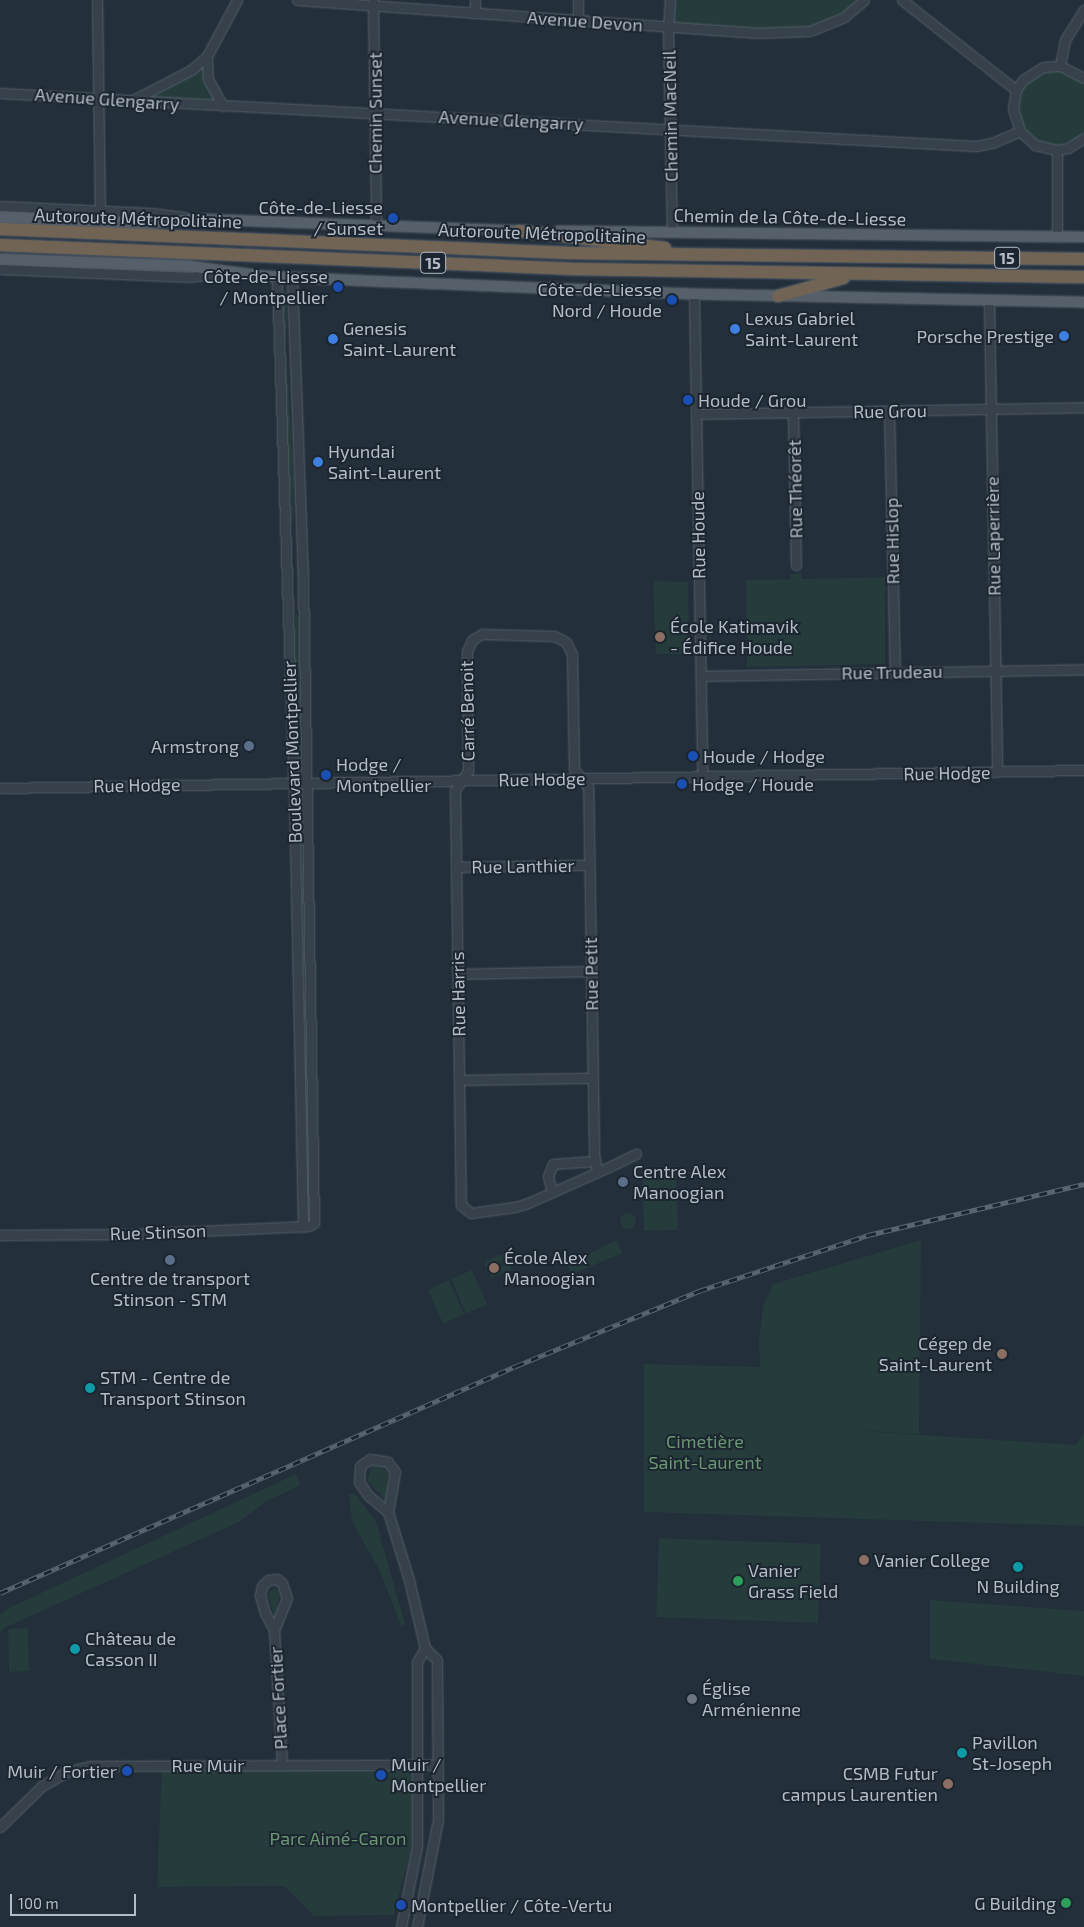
<!DOCTYPE html>
<html>
<head>
<meta charset="utf-8">
<style>
	body { margin:0 }
	#map { position:relative; width:1084px; height:1927px; overflow:hidden; background:#232f3b; font-family:"Exo 2",sans-serif }
	div>[style] { position:absolute }
	[style*='--x'] { left:calc(var(--x)*1px); top:calc(var(--y)*1px); width:calc(var(--w)*1px); rotate:calc(var(--a)*1deg) }
	.green>* { inset:0; background:#253b3c }
	.round { border-radius:50% }
	.roads { filter:drop-shadow(0 0 1px #555f69) drop-shadow(0 0 1px #555f69) }
	.minor>* { height:9px; margin:-4.5px; padding:0 4.5px; transform-origin:4.5px; border-radius:4.5px; background:#37414b }
	.major>* { height:10px; margin:-5px; padding:0 5px; transform-origin:5px; border-radius:5px; background:#55606b }
	.highway>* { height:12px; margin:-6px; padding:0 6px; transform-origin:6px; border-radius:6px; background:#716454 }
	.rail>* { height:4.5px; margin-top:-2.25px; transform-origin:0; background:repeating-linear-gradient(90deg,#1c2630 0 8px,#596572 0 16px); box-sizing:border-box; border-block:1px solid #596572 }
	.dots>* { width:14px; height:14px; translate:-50% -50%; box-sizing:border-box; border:2px solid #1c2630; border-radius:50% }
	span { translate:-50% -50%; white-space:nowrap; text-align:center; line-height:1.15; -webkit-text-stroke:4px #1c2630; paint-order:stroke }
	.shield-label span { padding:1px 4px; background:#1c2630; border:1px solid; border-radius:4px; -webkit-text-stroke-width:0 }
	.shield-label { font-size:16px; color:#b3bcc7; font-weight:700 }
	.street-label { font-size:18px; color:#b3bcc7 }
	.poi-label { font-size:18px; color:#b3bcc7 }
	.right { translate:-100% -50%; text-align:right }
	.left { translate:0 -50%; text-align:left }
	.park-label { font-size:18px; color:#6a9772 }
	.scale { position:absolute; left:10px; top:1894px; width:126px; height:22px; box-sizing:border-box; border:2px solid #b3bcc7; border-top:0; padding-left:6px; font-size:15px; line-height:18px; white-space:nowrap; color:#b3bcc7; -webkit-text-stroke:4px #1c2630; paint-order:stroke }
</style>
</head>
<body>
<div id="map">
	<div class="green">
		<i style="clip-path:polygon(670px 0,864px 0,810px 31px,668px 27px)"></i>
		<i style="clip-path:polygon(207px 56px,206px 66px,223px 106px,130px 101px)"></i>
		<i style="clip-path:polygon(1051px 66px,1084px 78px,1084px 138px,1046px 149px,1015px 122px,1016px 90px,1043px 67px)"></i>
		<i style="clip-path:polygon(285px 290px,288px 294px,286px 339px,283px 337px,282px 294px)"></i>
		<i style="clip-path:polygon(287px 362px,294px 481px,293px 530px,284px 403px,284px 363px)"></i>
		<i style="clip-path:polygon(801px 573px,801px 579px,885px 577px,885px 664px,747px 667px,746px 580px,791px 579px,791px 574px)"></i>
		<i style="clip-path:polygon(653px 581px,688px 582px,689px 654px,656px 654px)"></i>
		<i style="clip-path:polygon(295px 614px,299px 616px,301px 760px,298px 764px,296px 759px)"></i>
		<i style="clip-path:polygon(300px 794px,302px 795px,307px 977px,303px 977px,301px 968px)"></i>
		<i style="clip-path:polygon(304px 1002px,307px 1002px,309px 1213px,306px 1211px)"></i>
		<i style="clip-path:polygon(676px 1166px,678px 1230px,644px 1231px,642px 1167px)"></i>
		<i class="round" style="left:620px;top:1213px;width:16px;height:16px"></i>
		<i style="clip-path:polygon(617px 1240px,622px 1253px,571px 1275px,567px 1264px)"></i>
		<i style="clip-path:polygon(921px 1240px,919px 1434px,848px 1430px,1076px 1445px,1084px 1432px,1084px 1526px,644px 1512px,644px 1364px,760px 1367px,759px 1342px,763px 1306px,773px 1284px)"></i>
		<i style="clip-path:polygon(505px 1253px,508px 1261px,487px 1269px,484px 1262px)"></i>
		<i style="clip-path:polygon(509px 1262px,512px 1270px,491px 1278px,488px 1271px)"></i>
		<i style="clip-path:polygon(472px 1270px,487px 1304px,466px 1314px,451px 1279px)"></i>
		<i style="clip-path:polygon(449px 1280px,464px 1314px,443px 1324px,428px 1290px)"></i>
		<i style="clip-path:polygon(372px 1466px,380px 1466px,389px 1474px,385px 1500px,367px 1481px)"></i>
		<i style="clip-path:polygon(296px 1474px,301px 1485px,265px 1502px,239px 1522px,4px 1628px,0 1633px,0 1614px,9px 1608px)"></i>
		<i style="clip-path:polygon(354px 1493px,376px 1521px,405px 1624px,401px 1626px,379px 1569px,352px 1522px,349px 1495px)"></i>
		<i style="clip-path:polygon(659px 1538px,821px 1544px,818px 1623px,656px 1617px)"></i>
		<i style="clip-path:polygon(275px 1588px,280px 1593px,275px 1618px,267px 1594px)"></i>
		<i style="clip-path:polygon(930px 1600px,1084px 1611px,1084px 1676px,930px 1659px)"></i>
		<i style="clip-path:polygon(28px 1628px,29px 1671px,9px 1672px,8px 1629px)"></i>
		<i style="clip-path:polygon(417px 1764px,418px 1820px,394px 1915px,314px 1916px,284px 1886px,157px 1887px,162px 1766px)"></i>
	</div>
	<div class="roads">
		<div class="minor">
			<i style="--x:97;--y:0;--w:210;--a:89.2"></i>
			<i style="--x:297;--y:0;--w:459;--a:4.1"></i>
			<i style="--x:755;--y:33;--w:55;--a:-2.1"></i>
			<i style="--x:810;--y:31;--w:37;--a:-22"></i>
			<i style="--x:844;--y:17;--w:26;--a:-40"></i>
			<i style="--x:475;--y:0;--w:13;--a:90"></i>
			<i style="--x:670;--y:0;--w:27;--a:94"></i>
			<i style="--x:668;--y:27;--w:205;--a:88.9"></i>
			<i style="--x:902;--y:0;--w:145;--a:38.3"></i>
			<i style="--x:373;--y:1;--w:224;--a:89.2"></i>
			<i style="--x:578;--y:20;--w:20;--a:-90"></i>
			<i style="--x:207;--y:56;--w:23;--a:88"></i>
			<i style="--x:208;--y:79;--w:31;--a:61"></i>
			<i style="--x:1060;--y:66;--w:26;--a:-79"></i>
			<i style="--x:1065;--y:40;--w:36;--a:-58"></i>
			<i style="--x:1084;--y:78;--w:27;--a:-153"></i>
			<i style="--x:1060;--y:66;--w:17;--a:177"></i>
			<i style="--x:1043;--y:67;--w:24;--a:147"></i>
			<i style="--x:1023;--y:80;--w:12;--a:125"></i>
			<i style="--x:1016;--y:90;--w:19;--a:99"></i>
			<i style="--x:1013;--y:109;--w:23;--a:72"></i>
			<i style="--x:1020;--y:131;--w:21;--a:43"></i>
			<i style="--x:1035;--y:145;--w:23;--a:13"></i>
			<i style="--x:1057;--y:150;--w:11;--a:-10"></i>
			<i style="--x:1068;--y:148;--w:19;--a:-32"></i>
			<i style="--x:0;--y:93;--w:977;--a:3.11"></i>
			<i style="--x:976;--y:146;--w:16;--a:-11"></i>
			<i style="--x:992;--y:143;--w:30;--a:-23"></i>
			<i style="--x:131;--y:101;--w:68;--a:-27.3"></i>
			<i style="--x:191;--y:70;--w:21;--a:-41"></i>
			<i style="--x:207;--y:56;--w:64;--a:-61.8"></i>
			<i style="--x:1057;--y:150;--w:87;--a:90"></i>
			<i style="--x:0;--y:206;--w:151;--a:2.7"></i>
			<i style="--x:151;--y:213;--w:33;--a:7"></i>
			<i style="--x:0;--y:269;--w:187;--a:2.4"></i>
			<i style="--x:187;--y:277;--w:37;--a:-6"></i>
			<i style="--x:277;--y:277;--w:517;--a:88.12"></i>
			<i style="--x:294;--y:794;--w:433;--a:88.8"></i>
			<i style="--x:694;--y:294;--w:482;--a:89"></i>
			<i style="--x:989;--y:300;--w:472;--a:89"></i>
			<i style="--x:889;--y:411;--w:261;--a:88.7"></i>
			<i style="--x:793;--y:413;--w:152;--a:88.9"></i>
			<i style="--x:696;--y:414;--w:388;--a:-1"></i>
			<i style="--x:701;--y:676;--w:383;--a:-1"></i>
			<i style="--x:0;--y:788;--w:1084;--a:-0.95"></i>
			<i style="--x:456;--y:867;--w:133;--a:-0.9"></i>
			<i style="--x:458;--y:974;--w:133;--a:-1.3"></i>
			<i style="--x:460;--y:1080;--w:132;--a:-0.9"></i>
			<i style="--x:597;--y:1172;--w:20;--a:-99"></i>
			<i style="--x:594;--y:1152;--w:365;--a:-90.9"></i>
			<i style="--x:588;--y:787;--w:23;--a:-128"></i>
			<i style="--x:574;--y:769;--w:115;--a:-91"></i>
			<i style="--x:572;--y:654;--w:13;--a:-117"></i>
			<i style="--x:566;--y:642;--w:13;--a:-153"></i>
			<i style="--x:554;--y:636;--w:72;--a:-178.4"></i>
			<i style="--x:482;--y:634;--w:12;--a:149"></i>
			<i style="--x:472;--y:640;--w:12;--a:114"></i>
			<i style="--x:467;--y:651;--w:120;--a:89.5"></i>
			<i style="--x:468;--y:771;--w:23;--a:124"></i>
			<i style="--x:455;--y:790;--w:415;--a:89.2"></i>
			<i style="--x:461;--y:1205;--w:13;--a:39"></i>
			<i style="--x:471;--y:1213;--w:44;--a:-7.8"></i>
			<i style="--x:515;--y:1207;--w:14;--a:-17"></i>
			<i style="--x:528;--y:1203;--w:91;--a:-24"></i>
			<i style="--x:611;--y:1166;--w:28;--a:-26"></i>
			<i style="--x:552;--y:1192;--w:16;--a:-104"></i>
			<i style="--x:548;--y:1176;--w:13;--a:-67"></i>
			<i style="--x:553;--y:1164;--w:41;--a:-4.2"></i>
			<i style="--x:0;--y:1235;--w:132;--a:-0.4"></i>
			<i style="--x:132;--y:1234;--w:177;--a:-2.6"></i>
			<i style="--x:309;--y:1226;--w:6;--a:-31"></i>
			<i style="--x:314;--y:1223;--w:645;--a:-90.98"></i>
			<i style="--x:303;--y:578;--w:300;--a:-92.1"></i>
			<i style="--x:370;--y:1459;--w:18;--a:9"></i>
			<i style="--x:388;--y:1462;--w:12;--a:55"></i>
			<i style="--x:395;--y:1472;--w:41;--a:99.9"></i>
			<i style="--x:388;--y:1512;--w:26;--a:-140"></i>
			<i style="--x:368;--y:1495;--w:16;--a:-125"></i>
			<i style="--x:359;--y:1482;--w:16;--a:-86"></i>
			<i style="--x:360;--y:1466;--w:12;--a:-35"></i>
			<i style="--x:388;--y:1512;--w:71;--a:72.8"></i>
			<i style="--x:409;--y:1580;--w:70;--a:76.8"></i>
			<i style="--x:425;--y:1648;--w:17;--a:45"></i>
			<i style="--x:437;--y:1660;--w:160;--a:89.6"></i>
			<i style="--x:438;--y:1820;--w:109;--a:101.1"></i>
			<i style="--x:274;--y:1630;--w:19;--a:-118"></i>
			<i style="--x:265;--y:1613;--w:19;--a:-106"></i>
			<i style="--x:260;--y:1595;--w:9;--a:-77"></i>
			<i style="--x:262;--y:1586;--w:8;--a:-45"></i>
			<i style="--x:268;--y:1580;--w:9;--a:-6"></i>
			<i style="--x:277;--y:1579;--w:6;--a:39"></i>
			<i style="--x:282;--y:1583;--w:16;--a:72"></i>
			<i style="--x:287;--y:1598;--w:35;--a:112"></i>
			<i style="--x:274;--y:1630;--w:135;--a:86.6"></i>
			<i style="--x:0;--y:1827;--w:59;--a:-44.3"></i>
			<i style="--x:42;--y:1786;--w:28;--a:-30"></i>
			<i style="--x:66;--y:1772;--w:25;--a:-14"></i>
			<i style="--x:90;--y:1766;--w:347;--a:-0.2"></i>
			<i style="--x:401;--y:1927;--w:83;--a:-78.8"></i>
			<i style="--x:417;--y:1846;--w:184;--a:-90"></i>
			<i style="--x:417;--y:1662;--w:16;--a:-60"></i>
		</div>
		<div class="major">
			<i style="--x:0;--y:217;--w:150;--a:2.3"></i>
			<i style="--x:150;--y:223;--w:46;--a:-5"></i>
			<i style="--x:196;--y:219;--w:330;--a:2.1"></i>
			<i style="--x:558;--y:231;--w:526;--a:0.65"></i>
			<i style="--x:0;--y:259;--w:188;--a:2.1"></i>
			<i style="--x:188;--y:266;--w:75;--a:7.7"></i>
			<i style="--x:262;--y:276;--w:107;--a:2.7"></i>
			<i style="--x:369;--y:281;--w:325;--a:2.3"></i>
			<i style="--x:694;--y:294;--w:390;--a:1.2"></i>
		</div>
		<div class="highway">
			<i style="--x:0;--y:229;--w:571;--a:2.41"></i>
			<i style="--x:570;--y:253;--w:514;--a:0.67"></i>
			<i style="--x:519;--y:231;--w:147;--a:6.6"></i>
			<i style="--x:0;--y:245;--w:575;--a:2.39"></i>
			<i style="--x:574;--y:269;--w:510;--a:0.9"></i>
			<i style="--x:778;--y:296;--w:68;--a:-15.3"></i>
		</div>
	</div>
	<div class="rail">
		<i style="--x:0;--y:1593;--w:564;--a:-23.75"></i>
		<i style="--x:516;--y:1366;--w:198;--a:-22.3"></i>
		<i style="--x:699;--y:1291;--w:178;--a:-18.3"></i>
		<i style="--x:868;--y:1235;--w:222;--a:-13.3"></i>
	</div>
	<div class="dots">
		<i style="left:393px;top:218px;background:#1a4fb4"></i>
		<i style="left:338px;top:287px;background:#1a4fb4"></i>
		<i style="left:672px;top:300px;background:#1a4fb4"></i>
		<i style="left:735px;top:329px;background:#3f7fe0"></i>
		<i style="left:1064px;top:336px;background:#3f7fe0"></i>
		<i style="left:333px;top:339px;background:#3f7fe0"></i>
		<i style="left:688px;top:400px;background:#1a4fb4"></i>
		<i style="left:318px;top:462px;background:#3f7fe0"></i>
		<i style="left:660px;top:637px;background:#8d6e63"></i>
		<i style="left:249px;top:746px;background:#5c6f8a"></i>
		<i style="left:693px;top:756px;background:#1a4fb4"></i>
		<i style="left:326px;top:775px;background:#1a4fb4"></i>
		<i style="left:682px;top:784px;background:#1a4fb4"></i>
		<i style="left:623px;top:1182px;background:#5c6f8a"></i>
		<i style="left:170px;top:1260px;background:#5c6f8a"></i>
		<i style="left:494px;top:1268px;background:#8d6e63"></i>
		<i style="left:1002px;top:1354px;background:#8d6e63"></i>
		<i style="left:90px;top:1388px;background:#0f9aa8"></i>
		<i style="left:864px;top:1560px;background:#8d6e63"></i>
		<i style="left:1018px;top:1567px;background:#0f9aa8"></i>
		<i style="left:738px;top:1581px;background:#2e9e5b"></i>
		<i style="left:75px;top:1649px;background:#0f9aa8"></i>
		<i style="left:692px;top:1699px;background:#6b7280"></i>
		<i style="left:962px;top:1753px;background:#0f9aa8"></i>
		<i style="left:127px;top:1771px;background:#1a4fb4"></i>
		<i style="left:381px;top:1775px;background:#1a4fb4"></i>
		<i style="left:948px;top:1784px;background:#8d6e63"></i>
		<i style="left:1066px;top:1903px;background:#2e9e5b"></i>
		<i style="left:401px;top:1905px;background:#1a4fb4"></i>
	</div>
	<div class="shield-label">
		<span style="left:1007px;top:258px">15</span>
		<span style="left:433px;top:263px">15</span>
	</div>
	<div class="street-label">
		<span style="left:585px;top:21px;rotate:4deg">Avenue Devon</span>
		<span style="left:107px;top:99px;rotate:4deg">Avenue Glengarry</span>
		<span style="left:375px;top:113px;rotate:-90deg">Chemin Sunset</span>
		<span style="left:670px;top:116px;rotate:-91deg">Chemin MacNeil</span>
		<span style="left:511px;top:120px;rotate:3deg">Avenue Glengarry</span>
		<span style="left:790px;top:217px;rotate:1deg">Chemin de la Côte-de-Liesse</span>
		<span style="left:138px;top:218px;rotate:2deg">Autoroute Métropolitaine</span>
		<span style="left:542px;top:233px;rotate:2deg">Autoroute Métropolitaine</span>
		<span style="left:890px;top:411px;rotate:-1deg">Rue Grou</span>
		<span style="left:795px;top:489px;rotate:-91deg">Rue Théorêt</span>
		<span style="left:698px;top:535px;rotate:-91deg">Rue Houde</span>
		<span style="left:993px;top:536px;rotate:-91deg">Rue Laperrière</span>
		<span style="left:892px;top:541px;rotate:-91deg">Rue Hislop</span>
		<span style="left:892px;top:672px;rotate:-1deg">Rue Trudeau</span>
		<span style="left:467px;top:711px;rotate:-91deg">Carré Benoit</span>
		<span style="left:292px;top:752px;rotate:-92deg">Boulevard Montpellier</span>
		<span style="left:947px;top:773px;rotate:-1deg">Rue Hodge</span>
		<span style="left:542px;top:779px;rotate:-1deg">Rue Hodge</span>
		<span style="left:137px;top:785px;rotate:-1deg">Rue Hodge</span>
		<span style="left:523px;top:866px;rotate:-1deg">Rue Lanthier</span>
		<span style="left:591px;top:974px;rotate:-91deg">Rue Petit</span>
		<span style="left:458px;top:994px;rotate:-91deg">Rue Harris</span>
		<span style="left:158px;top:1232px;rotate:-2deg">Rue Stinson</span>
		<span style="left:278px;top:1698px;rotate:-93deg">Place Fortier</span>
		<span style="left:208px;top:1765px">Rue Muir</span>
	</div>
	<div class="poi-label">
		<span class="right" style="left:383px;top:218px">Côte-de-Liesse<br>/ Sunset</span>
		<span class="right" style="left:328px;top:287px">Côte-de-Liesse<br>/ Montpellier</span>
		<span class="right" style="left:662px;top:300px">Côte-de-Liesse<br>Nord / Houde</span>
		<span class="left" style="left:745px;top:329px">Lexus Gabriel<br>Saint-Laurent</span>
		<span class="left" style="left:343px;top:339px">Genesis<br>Saint-Laurent</span>
		<span class="right" style="left:1054px;top:336px">Porsche Prestige</span>
		<span class="left" style="left:698px;top:400px">Houde / Grou</span>
		<span class="left" style="left:328px;top:462px">Hyundai<br>Saint-Laurent</span>
		<span class="left" style="left:670px;top:637px">École Katimavik<br>- Édifice Houde</span>
		<span class="right" style="left:239px;top:746px">Armstrong</span>
		<span class="left" style="left:703px;top:756px">Houde / Hodge</span>
		<span class="left" style="left:336px;top:775px">Hodge /<br>Montpellier</span>
		<span class="left" style="left:692px;top:784px">Hodge / Houde</span>
		<span class="left" style="left:633px;top:1182px">Centre Alex<br>Manoogian</span>
		<span class="left" style="left:504px;top:1268px">École Alex<br>Manoogian</span>
		<span style="left:170px;top:1289px">Centre de transport<br>Stinson - STM</span>
		<span class="right" style="left:992px;top:1354px">Cégep de<br>Saint-Laurent</span>
		<span class="left" style="left:100px;top:1388px">STM - Centre de<br>Transport Stinson</span>
		<span class="left" style="left:874px;top:1560px">Vanier College</span>
		<span class="left" style="left:748px;top:1581px">Vanier<br>Grass Field</span>
		<span style="left:1018px;top:1586px">N Building</span>
		<span class="left" style="left:85px;top:1649px">Château de<br>Casson II</span>
		<span class="left" style="left:702px;top:1699px">Église<br>Arménienne</span>
		<span class="left" style="left:972px;top:1753px">Pavillon<br>St-Joseph</span>
		<span class="left" style="left:391px;top:1775px">Muir /<br>Montpellier</span>
		<span class="right" style="left:117px;top:1771px">Muir / Fortier</span>
		<span class="right" style="left:938px;top:1784px">CSMB Futur<br>campus Laurentien</span>
		<span class="right" style="left:1056px;top:1903px">G Building</span>
		<span class="left" style="left:411px;top:1905px">Montpellier / Côte-Vertu</span>
	</div>
	<div class="park-label">
		<span style="left:705px;top:1452px">Cimetière<br>Saint-Laurent</span>
		<span style="left:338px;top:1838px">Parc Aimé-Caron</span>
	</div>
	<div class="scale">100 m</div>
</div>
</body>
</html>
